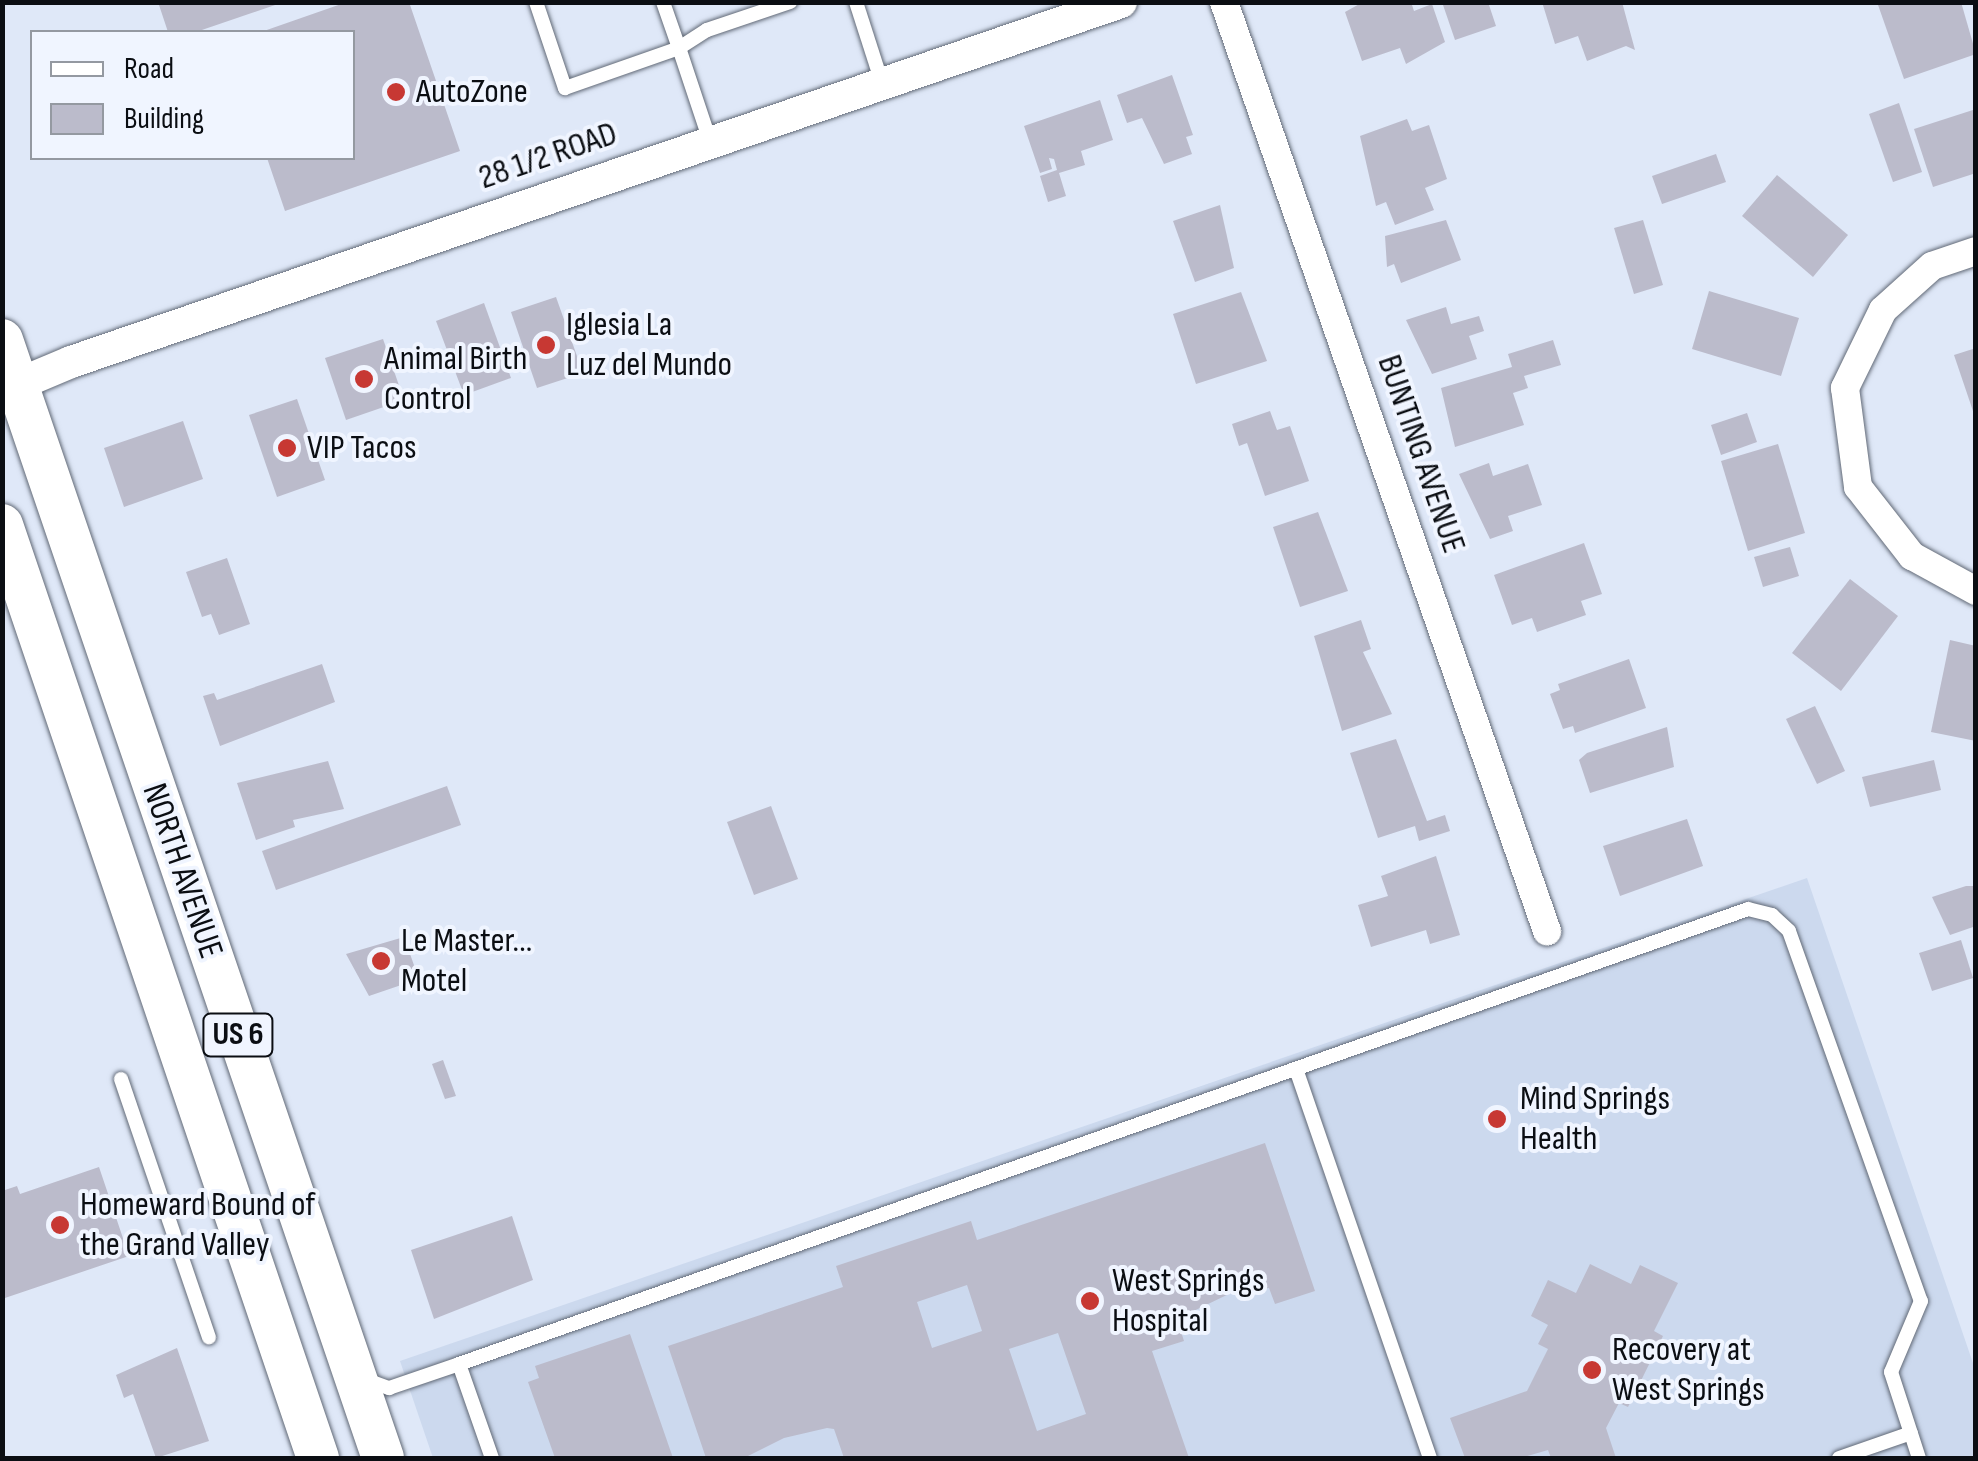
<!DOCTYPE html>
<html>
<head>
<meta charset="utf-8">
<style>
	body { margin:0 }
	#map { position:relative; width:1978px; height:1461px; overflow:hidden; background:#dfe8f8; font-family:"Sofia Sans Condensed",sans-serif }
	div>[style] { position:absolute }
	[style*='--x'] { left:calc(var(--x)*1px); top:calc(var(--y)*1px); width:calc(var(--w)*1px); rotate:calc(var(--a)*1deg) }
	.built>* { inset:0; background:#ccd9ee }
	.building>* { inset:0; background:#bbbbcb }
	.roads { filter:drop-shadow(0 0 2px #616976) drop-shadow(0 0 2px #616976) }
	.service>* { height:14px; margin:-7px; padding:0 7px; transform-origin:7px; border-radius:7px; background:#fff }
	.minor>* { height:28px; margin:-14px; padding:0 14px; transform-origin:14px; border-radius:14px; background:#fff }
	.tertiary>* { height:32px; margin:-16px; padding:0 16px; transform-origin:16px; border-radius:16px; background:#fff }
	.primary>* { height:42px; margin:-21px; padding:0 21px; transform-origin:21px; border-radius:21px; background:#fff }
	.dots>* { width:28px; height:28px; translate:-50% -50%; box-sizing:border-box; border:5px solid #f0f5ff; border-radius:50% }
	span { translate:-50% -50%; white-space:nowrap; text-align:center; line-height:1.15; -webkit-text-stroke:8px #f0f5ff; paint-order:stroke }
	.shield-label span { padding:2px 8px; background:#f0f5ff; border:2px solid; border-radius:8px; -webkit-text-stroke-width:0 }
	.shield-label { font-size:32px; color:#0b0e13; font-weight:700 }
	.poi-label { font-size:35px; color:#0b0e13 }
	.left { translate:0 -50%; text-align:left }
	.street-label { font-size:35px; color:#0b0e13 }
	.frame { position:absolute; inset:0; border:5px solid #0b0e13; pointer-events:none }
	.legend { position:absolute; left:30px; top:30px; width:325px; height:130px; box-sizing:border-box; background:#f0f5ff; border:2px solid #9499a1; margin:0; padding:12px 18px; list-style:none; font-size:30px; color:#0b0e13 }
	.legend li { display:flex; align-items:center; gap:20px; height:50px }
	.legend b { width:50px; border:2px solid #9499a1 }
</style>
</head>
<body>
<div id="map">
	<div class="built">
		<i style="clip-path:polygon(1807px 878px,1975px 1369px,1975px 1458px,433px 1458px,400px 1361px)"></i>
	</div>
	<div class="building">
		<i style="clip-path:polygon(158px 2px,281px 2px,281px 3px,196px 32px,168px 32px)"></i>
		<i style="clip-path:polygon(347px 2px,409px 2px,460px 151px,285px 211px,267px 158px,352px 158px,352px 32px,261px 32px)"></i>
		<i style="clip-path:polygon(1363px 2px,1411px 2px,1414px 11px,1432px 4px,1445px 42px,1406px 64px,1400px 48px,1362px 61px,1345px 12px)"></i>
		<i style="clip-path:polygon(1442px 2px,1488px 2px,1496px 26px,1455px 40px)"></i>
		<i style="clip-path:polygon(1542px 2px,1622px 2px,1635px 50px,1626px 46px,1587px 61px,1578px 36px,1555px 44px)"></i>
		<i style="clip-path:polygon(1877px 2px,1961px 2px,1976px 54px,1904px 79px)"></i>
		<i style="clip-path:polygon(1172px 75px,1193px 135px,1186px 137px,1192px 154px,1164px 164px,1142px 118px,1127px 123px,1117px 95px)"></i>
		<i style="clip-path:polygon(1100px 100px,1113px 140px,1081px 151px,1085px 165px,1059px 173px,1066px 196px,1048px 202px,1040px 176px,1057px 170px,1054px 159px,1049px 158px,1052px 169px,1040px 173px,1024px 126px)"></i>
		<i style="clip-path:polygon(1899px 103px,1922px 172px,1893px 182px,1869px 114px)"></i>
		<i style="clip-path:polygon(1976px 109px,1976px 173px,1933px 187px,1914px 129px)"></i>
		<i style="clip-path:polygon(1407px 119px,1412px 131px,1429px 125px,1447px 179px,1425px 188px,1434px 210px,1395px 225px,1386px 202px,1376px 206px,1360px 136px)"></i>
		<i style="clip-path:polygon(1716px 154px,1726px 182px,1662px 204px,1652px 176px)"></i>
		<i style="clip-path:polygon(1777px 175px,1848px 235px,1813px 277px,1742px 216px)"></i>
		<i style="clip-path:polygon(1220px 205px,1234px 268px,1195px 282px,1173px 221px)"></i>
		<i style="clip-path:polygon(1446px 220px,1461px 260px,1401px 283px,1394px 264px,1387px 267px,1385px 236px)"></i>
		<i style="clip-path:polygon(1643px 220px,1663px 285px,1634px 294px,1614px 228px)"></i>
		<i style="clip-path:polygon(1709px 291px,1799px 318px,1781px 376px,1692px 349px)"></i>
		<i style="clip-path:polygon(1241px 292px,1267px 361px,1196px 384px,1173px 314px)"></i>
		<i style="clip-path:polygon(556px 297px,583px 373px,537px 388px,511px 312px)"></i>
		<i style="clip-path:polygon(484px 303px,511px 378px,464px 395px,436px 321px)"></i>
		<i style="clip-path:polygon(1446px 307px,1451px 324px,1479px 316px,1484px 331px,1469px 336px,1477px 359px,1432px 374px,1406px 320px)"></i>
		<i style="clip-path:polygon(383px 339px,404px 400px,346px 420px,325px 358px)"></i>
		<i style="clip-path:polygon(1553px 340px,1561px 365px,1524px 376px,1528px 388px,1513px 393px,1524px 425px,1455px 447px,1441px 388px,1512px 367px,1508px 354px)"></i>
		<i style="clip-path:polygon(1976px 348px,1976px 417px,1975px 417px,1954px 355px)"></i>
		<i style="clip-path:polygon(297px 399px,325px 480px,277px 497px,249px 415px)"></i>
		<i style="clip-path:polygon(1270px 411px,1277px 430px,1290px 426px,1309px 481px,1265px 496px,1247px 443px,1239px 446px,1232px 424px)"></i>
		<i style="clip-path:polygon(1747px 413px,1757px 442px,1721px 455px,1711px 425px)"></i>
		<i style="clip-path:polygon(183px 421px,203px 479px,124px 507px,104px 448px)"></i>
		<i style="clip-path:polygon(1778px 444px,1805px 533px,1748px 551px,1721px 461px)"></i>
		<i style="clip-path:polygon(1489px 463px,1493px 476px,1528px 464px,1542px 505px,1508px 516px,1513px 531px,1490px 539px,1459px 474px)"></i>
		<i style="clip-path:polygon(1318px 512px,1348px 591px,1300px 607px,1273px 527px)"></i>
		<i style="clip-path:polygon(1584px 543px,1602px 594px,1581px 601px,1586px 615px,1537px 632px,1532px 618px,1512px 625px,1494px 575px)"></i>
		<i style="clip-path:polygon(1790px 547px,1799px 576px,1763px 587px,1754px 557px)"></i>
		<i style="clip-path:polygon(227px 558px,250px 624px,219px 635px,211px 614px,202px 617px,186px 572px)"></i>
		<i style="clip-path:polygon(1850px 579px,1898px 616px,1841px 691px,1792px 653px)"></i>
		<i style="clip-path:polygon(1361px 620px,1371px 649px,1363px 652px,1392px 714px,1342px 731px,1314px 636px)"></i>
		<i style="clip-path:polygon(1950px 640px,1976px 646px,1976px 741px,1931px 732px)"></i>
		<i style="clip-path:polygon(1629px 659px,1646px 708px,1575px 733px,1573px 726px,1563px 729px,1550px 694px,1560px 690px,1558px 684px)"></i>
		<i style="clip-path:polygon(322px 664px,335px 702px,220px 746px,203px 696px,214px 693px,217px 700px)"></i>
		<i style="clip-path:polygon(1815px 706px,1845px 771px,1817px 784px,1786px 719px)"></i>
		<i style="clip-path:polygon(1667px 727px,1674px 767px,1590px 793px,1579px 760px,1587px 753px)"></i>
		<i style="clip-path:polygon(1396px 739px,1427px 821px,1445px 815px,1450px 831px,1419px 841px,1415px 826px,1378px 838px,1350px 753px)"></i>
		<i style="clip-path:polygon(1934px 760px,1941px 790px,1870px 807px,1862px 777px)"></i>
		<i style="clip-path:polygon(328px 761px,344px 809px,293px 820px,295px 827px,256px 840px,237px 783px)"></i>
		<i style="clip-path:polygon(447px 786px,461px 825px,276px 890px,262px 851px)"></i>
		<i style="clip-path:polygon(771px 806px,798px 879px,754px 895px,727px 822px)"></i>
		<i style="clip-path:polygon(1687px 819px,1703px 866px,1620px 896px,1603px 846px)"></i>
		<i style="clip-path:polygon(1436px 856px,1460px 935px,1430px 944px,1426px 930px,1371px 947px,1358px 905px,1388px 896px,1381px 876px)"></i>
		<i style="clip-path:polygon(1966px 886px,1976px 886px,1976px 926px,1950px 935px,1932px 897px)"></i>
		<i style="clip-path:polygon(404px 937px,415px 968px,407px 971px,410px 982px,369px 996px,346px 954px)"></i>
		<i style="clip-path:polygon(1961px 940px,1973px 978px,1932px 991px,1919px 953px)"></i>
		<i style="clip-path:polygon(443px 1060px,456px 1096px,445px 1099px,432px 1064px)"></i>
		<i style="clip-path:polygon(evenodd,1265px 1143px,1315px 1291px,1275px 1304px,1269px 1288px,1233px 1292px,1177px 1319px,1184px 1341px,1152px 1351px,1189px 1458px,844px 1458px,834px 1429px,827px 1428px,784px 1438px,744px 1458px,706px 1458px,668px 1346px,843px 1287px,836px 1266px,971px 1221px,977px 1240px,1265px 1143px,967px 1285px,982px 1331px,932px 1348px,917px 1302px,967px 1285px,1265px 1143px,1058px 1333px,1086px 1414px,1037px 1431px,1009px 1349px,1058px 1333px)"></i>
		<i style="clip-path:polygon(99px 1167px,129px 1256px,2px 1299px,2px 1191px,17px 1186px,20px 1194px)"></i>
		<i style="clip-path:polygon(512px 1216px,533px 1280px,434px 1319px,411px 1250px)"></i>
		<i style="clip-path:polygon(1590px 1264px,1631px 1284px,1640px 1265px,1678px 1283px,1654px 1331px,1663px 1336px,1628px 1407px,1619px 1403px,1606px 1428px,1616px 1458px,1551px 1458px,1548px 1450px,1521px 1458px,1465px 1458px,1450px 1418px,1527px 1391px,1548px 1349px,1538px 1344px,1548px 1325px,1531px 1316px,1548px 1280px,1576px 1293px)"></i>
		<i style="clip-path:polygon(630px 1334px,673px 1458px,555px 1458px,528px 1382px,539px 1378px,535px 1366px)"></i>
		<i style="clip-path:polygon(177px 1348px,209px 1441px,156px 1458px,133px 1394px,124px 1398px,116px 1375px)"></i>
	</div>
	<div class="roads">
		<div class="service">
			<i style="--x:536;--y:2;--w:91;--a:71.4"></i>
			<i style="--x:565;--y:88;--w:121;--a:-19.3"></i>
			<i style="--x:679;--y:48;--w:49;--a:-109.2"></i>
			<i style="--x:856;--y:2;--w:85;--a:72.2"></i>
			<i style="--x:710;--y:141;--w:98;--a:-108.4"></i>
			<i style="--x:679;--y:48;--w:33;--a:-33"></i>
			<i style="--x:707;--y:30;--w:88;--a:-18.6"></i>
			<i style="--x:1296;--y:1069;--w:411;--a:71"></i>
			<i style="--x:121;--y:1079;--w:273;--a:71.2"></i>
			<i style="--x:459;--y:1364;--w:1367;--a:-19.44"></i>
			<i style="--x:1748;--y:909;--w:25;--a:14"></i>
			<i style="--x:1772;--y:915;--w:23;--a:43"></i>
			<i style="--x:1789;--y:931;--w:393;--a:70.4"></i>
			<i style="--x:1921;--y:1301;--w:77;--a:112.9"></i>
			<i style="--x:1891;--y:1372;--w:90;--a:72"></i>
			<i style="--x:364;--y:1379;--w:27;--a:20"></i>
			<i style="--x:389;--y:1388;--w:74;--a:-18.9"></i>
			<i style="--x:459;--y:1364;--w:100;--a:70.7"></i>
			<i style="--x:1839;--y:1458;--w:76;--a:-19.1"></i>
		</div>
		<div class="minor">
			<i style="--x:1224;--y:2;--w:984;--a:70.83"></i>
			<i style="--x:1976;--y:251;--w:46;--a:161.2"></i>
			<i style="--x:1932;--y:266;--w:66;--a:138.1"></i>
			<i style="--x:1883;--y:310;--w:87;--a:116"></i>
			<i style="--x:1845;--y:388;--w:100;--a:82.5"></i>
			<i style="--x:1858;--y:487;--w:88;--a:52"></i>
			<i style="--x:1912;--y:556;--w:73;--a:28.7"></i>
		</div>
		<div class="tertiary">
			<i style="--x:2;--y:391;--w:75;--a:-22.8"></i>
			<i style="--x:71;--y:362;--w:1110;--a:-18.92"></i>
		</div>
		<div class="primary">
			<i style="--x:2;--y:340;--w:1181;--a:71.18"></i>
			<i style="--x:2;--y:525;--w:985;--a:71.29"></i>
		</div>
	</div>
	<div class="dots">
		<i style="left:396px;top:92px;background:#c73833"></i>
		<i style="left:546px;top:345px;background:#c73833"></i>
		<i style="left:364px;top:379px;background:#c73833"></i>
		<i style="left:287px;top:448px;background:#c73833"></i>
		<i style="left:381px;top:961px;background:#c73833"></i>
		<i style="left:1497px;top:1119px;background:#c73833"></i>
		<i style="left:60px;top:1225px;background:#c73833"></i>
		<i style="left:1090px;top:1301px;background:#c73833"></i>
		<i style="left:1592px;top:1370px;background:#c73833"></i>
	</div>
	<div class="shield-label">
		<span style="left:238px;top:1035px">US 6</span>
	</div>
	<div class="poi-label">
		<span class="left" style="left:416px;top:92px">AutoZone</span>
		<span class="left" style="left:566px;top:345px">Iglesia La<br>Luz del Mundo</span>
		<span class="left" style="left:384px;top:379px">Animal Birth<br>Control</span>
		<span class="left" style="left:307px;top:448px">VIP Tacos</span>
		<span class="left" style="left:401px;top:961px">Le Master...<br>Motel</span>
		<span class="left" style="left:1520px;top:1119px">Mind Springs<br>Health</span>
		<span class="left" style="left:80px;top:1225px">Homeward Bound of<br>the Grand Valley</span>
		<span class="left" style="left:1112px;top:1301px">West Springs<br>Hospital</span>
		<span class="left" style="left:1612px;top:1370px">Recovery at<br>West Springs</span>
	</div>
	<div class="street-label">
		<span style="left:548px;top:156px;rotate:-19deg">28 1/2 ROAD</span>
		<span style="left:1421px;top:454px;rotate:71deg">BUNTING AVENUE</span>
		<span style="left:182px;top:871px;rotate:71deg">NORTH AVENUE</span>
	</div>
	<div class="frame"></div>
	<ul class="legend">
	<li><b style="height:12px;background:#fff"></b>Road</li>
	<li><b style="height:28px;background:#bbbbcb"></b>Building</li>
	</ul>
</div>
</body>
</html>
